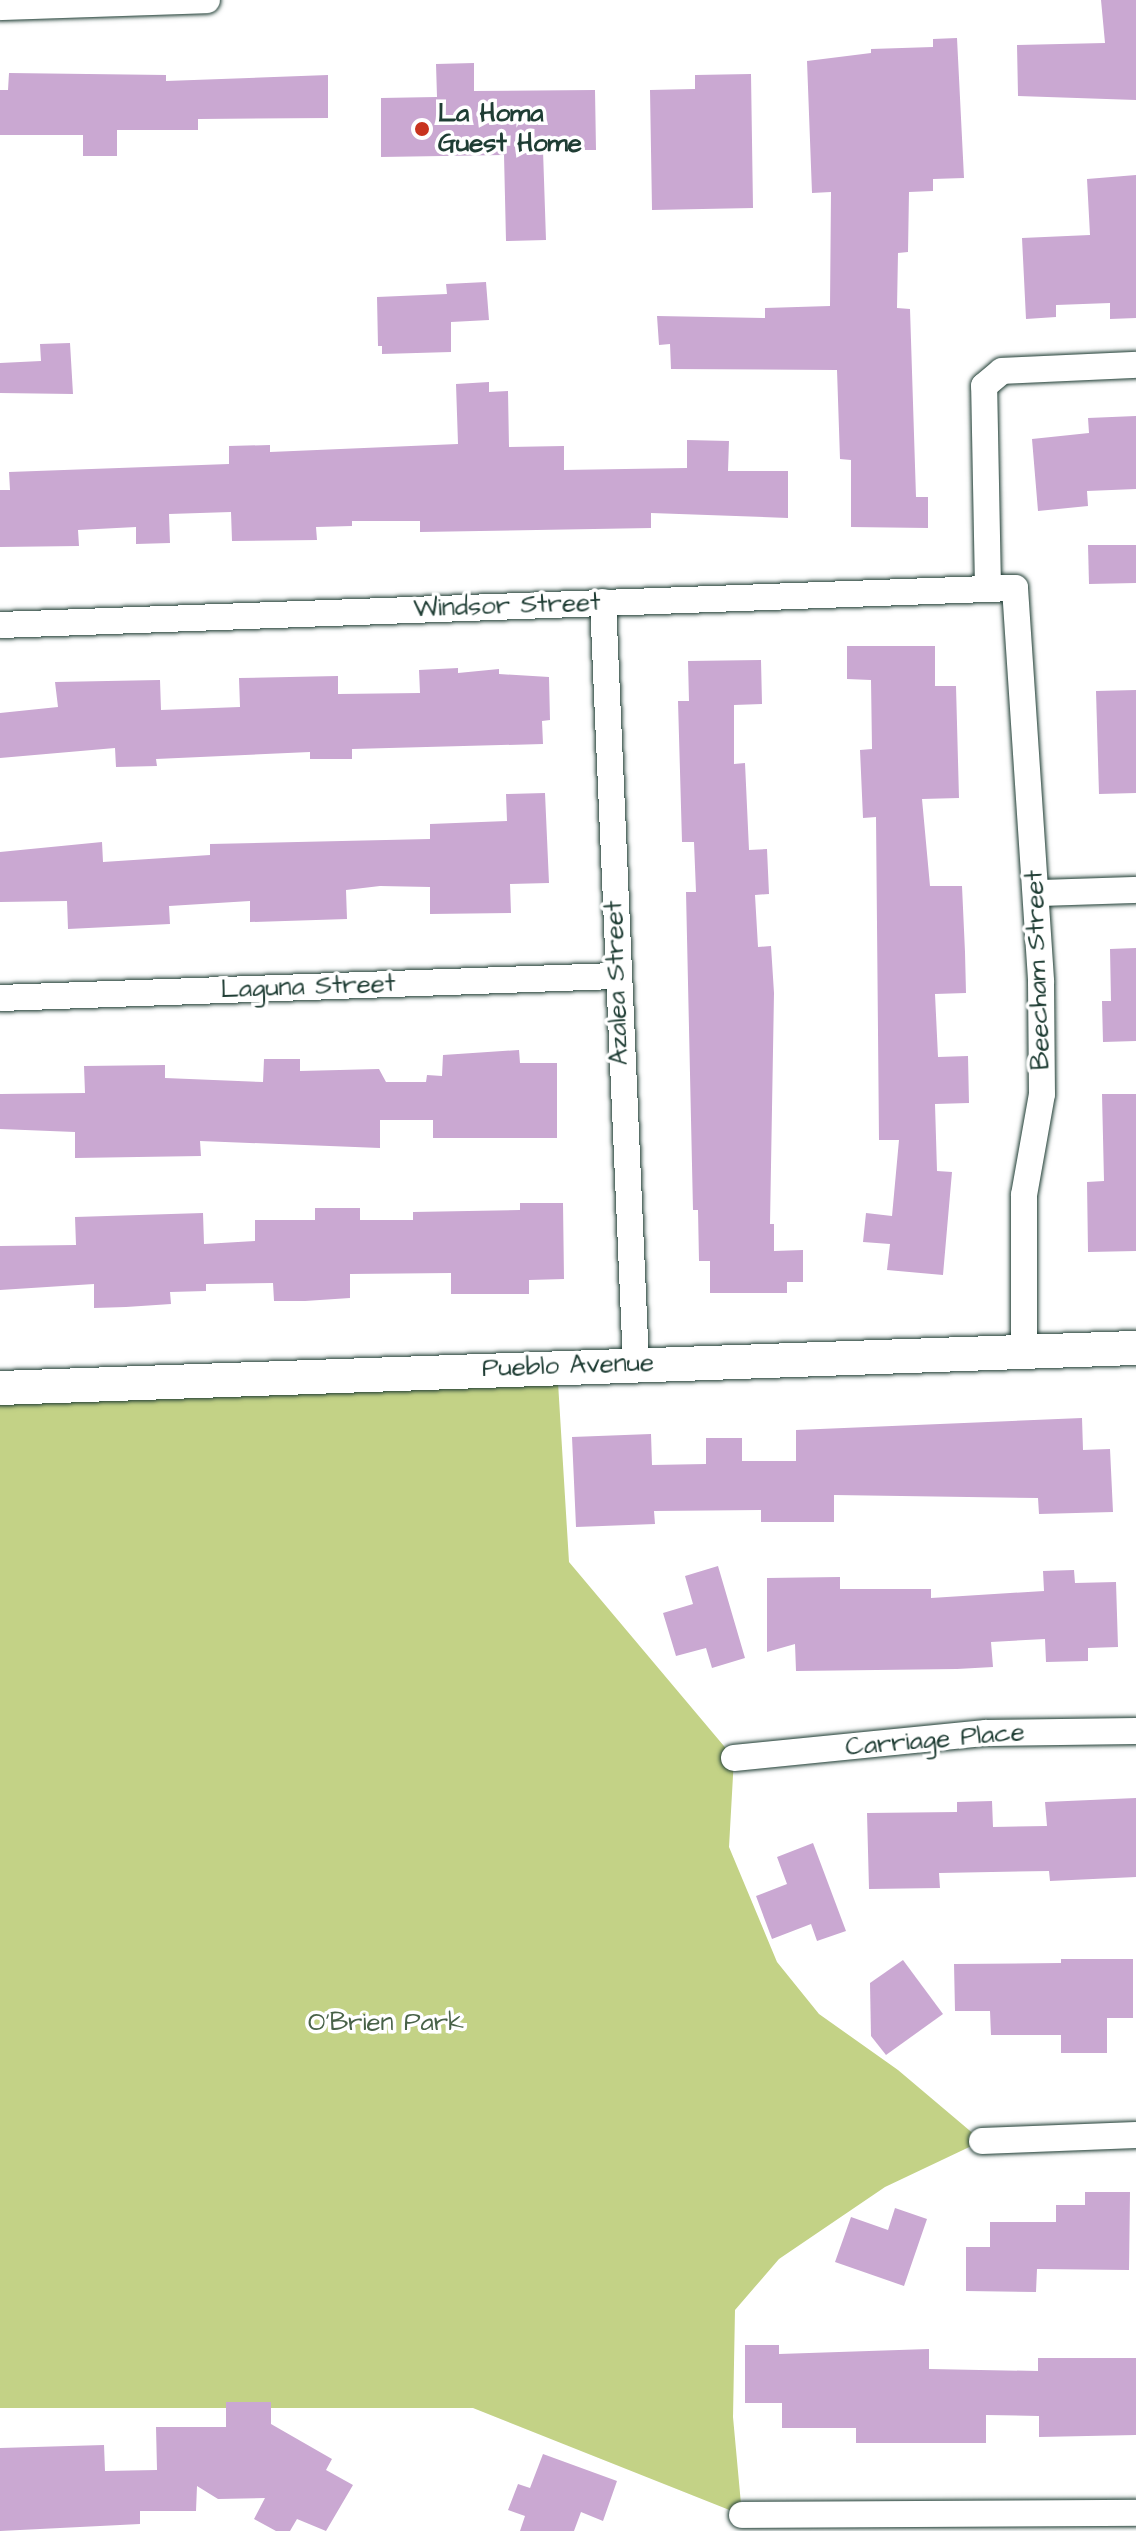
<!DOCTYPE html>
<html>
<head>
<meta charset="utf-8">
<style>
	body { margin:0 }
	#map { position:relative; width:1136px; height:2531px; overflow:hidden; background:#fff; font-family:"Architects Daughter",sans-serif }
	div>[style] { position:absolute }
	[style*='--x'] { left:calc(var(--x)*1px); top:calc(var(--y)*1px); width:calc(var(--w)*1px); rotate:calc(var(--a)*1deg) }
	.green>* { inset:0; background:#c3d286 }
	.building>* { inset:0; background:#caa8d2 }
	.roads { filter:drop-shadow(0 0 2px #1f3d34) drop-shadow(0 0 2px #1f3d34) }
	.minor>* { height:26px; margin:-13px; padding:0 13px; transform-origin:13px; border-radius:13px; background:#fff }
	.tertiary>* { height:34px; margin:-17px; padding:0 17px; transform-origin:17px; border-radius:17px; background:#fff }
	.dots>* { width:22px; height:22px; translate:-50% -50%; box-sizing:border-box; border:4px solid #fff; border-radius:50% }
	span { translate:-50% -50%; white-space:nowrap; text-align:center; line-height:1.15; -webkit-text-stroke:7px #fff; paint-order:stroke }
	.poi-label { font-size:26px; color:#1f3d34; font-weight:700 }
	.left { translate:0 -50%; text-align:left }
	.street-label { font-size:26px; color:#1f3d34 }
	.park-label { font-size:26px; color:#486248 }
</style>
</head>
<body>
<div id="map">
	<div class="green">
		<i style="clip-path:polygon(557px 1366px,569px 1562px,734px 1758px,729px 1847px,777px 1962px,819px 2014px,898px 2070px,982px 2141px,885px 2187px,779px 2259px,735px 2310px,733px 2417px,742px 2515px,473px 2408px,0 2408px,0 1388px)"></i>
	</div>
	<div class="building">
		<i style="clip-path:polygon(1101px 0,1136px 0,1136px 100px,1018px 96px,1017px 45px,1105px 43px)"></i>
		<i style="clip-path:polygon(957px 38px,964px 178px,933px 179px,933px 191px,909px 192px,908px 252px,898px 253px,897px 308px,910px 309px,916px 497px,928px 497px,928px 528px,851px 527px,851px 460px,840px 459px,837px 370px,671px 369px,670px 344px,659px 345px,657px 316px,765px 318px,765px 308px,830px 306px,831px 192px,812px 193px,807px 61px,871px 53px,871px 49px,933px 47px,933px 39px)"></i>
		<i style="clip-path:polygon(474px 63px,474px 91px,595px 90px,596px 150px,543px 150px,546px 240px,506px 241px,504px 155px,381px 157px,381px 98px,437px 97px,436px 64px)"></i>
		<i style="clip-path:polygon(9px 73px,166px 75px,166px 81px,328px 75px,328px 118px,198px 119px,198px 130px,117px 130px,117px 156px,83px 156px,83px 135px,0 135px,0 90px,8px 90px)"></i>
		<i style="clip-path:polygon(751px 74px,753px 208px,652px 210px,650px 90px,695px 89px,695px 75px)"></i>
		<i style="clip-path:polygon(1136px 175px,1136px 318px,1110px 319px,1110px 303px,1056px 305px,1056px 317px,1026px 319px,1022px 238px,1090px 235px,1087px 179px)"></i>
		<i style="clip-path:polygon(486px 282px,489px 320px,451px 322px,451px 352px,382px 354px,382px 346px,378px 346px,377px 297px,447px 294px,446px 284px)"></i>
		<i style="clip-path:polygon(70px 343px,73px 394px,0 393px,0 363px,41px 361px,40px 344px)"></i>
		<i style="clip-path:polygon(489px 382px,489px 392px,508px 391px,509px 447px,564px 446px,564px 470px,687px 468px,687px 440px,729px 441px,728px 471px,788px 471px,788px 518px,651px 513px,651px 528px,420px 532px,420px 521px,352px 521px,352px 526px,316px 527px,317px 540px,232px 541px,231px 512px,169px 514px,170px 543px,136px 544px,136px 527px,78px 530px,79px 546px,0 547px,0 490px,10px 490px,9px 472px,229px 464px,229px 446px,270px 445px,270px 452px,458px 444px,456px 384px)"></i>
		<i style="clip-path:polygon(1136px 416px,1136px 489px,1087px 491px,1088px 506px,1038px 511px,1032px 439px,1089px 433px,1088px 418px)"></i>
		<i style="clip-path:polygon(1088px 545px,1136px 545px,1136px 583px,1089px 584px)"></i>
		<i style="clip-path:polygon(847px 646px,935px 646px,935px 686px,956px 686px,959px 798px,922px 799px,930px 886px,962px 886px,965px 952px,966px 993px,935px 994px,938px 1057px,968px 1056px,969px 1103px,935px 1104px,937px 1171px,952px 1172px,943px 1275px,887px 1270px,890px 1244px,863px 1242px,866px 1213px,892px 1216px,899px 1140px,879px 1140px,876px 817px,863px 818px,860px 750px,872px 749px,871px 680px,847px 679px)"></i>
		<i style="clip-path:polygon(761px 660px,762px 704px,734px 705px,734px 764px,745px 763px,749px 850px,767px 849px,769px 894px,755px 895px,758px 947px,771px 946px,774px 993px,770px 1224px,774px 1224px,774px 1251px,803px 1250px,803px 1282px,787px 1282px,787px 1293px,710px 1293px,710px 1261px,699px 1261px,698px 1210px,693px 1210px,686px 892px,696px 892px,694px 842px,682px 842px,678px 701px,689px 701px,688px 661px)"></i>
		<i style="clip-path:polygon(458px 668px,458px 673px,499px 669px,499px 674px,549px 677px,550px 720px,542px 721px,543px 744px,352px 749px,352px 759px,310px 759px,310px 752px,156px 759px,157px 766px,116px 767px,115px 748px,0 758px,0 713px,58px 707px,55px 682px,160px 680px,161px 710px,240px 707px,239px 678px,338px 676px,338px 694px,420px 693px,419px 670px)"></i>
		<i style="clip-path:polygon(1136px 690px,1136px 793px,1099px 794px,1096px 691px)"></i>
		<i style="clip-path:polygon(545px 793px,549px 883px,510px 884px,511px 913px,430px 914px,430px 887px,380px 886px,346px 890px,347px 919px,250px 922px,250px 901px,169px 906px,170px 924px,68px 929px,67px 901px,0 902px,0 852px,102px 842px,103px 862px,210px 855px,210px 844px,430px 839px,430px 824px,507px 821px,506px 794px)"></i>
		<i style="clip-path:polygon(1136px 948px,1136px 1041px,1103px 1042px,1102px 1001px,1111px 1001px,1110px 949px)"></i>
		<i style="clip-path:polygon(519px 1050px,520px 1063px,557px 1063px,557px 1138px,433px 1138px,433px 1120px,380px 1120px,380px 1148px,200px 1141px,201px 1156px,75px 1158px,75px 1132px,0 1129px,0 1094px,85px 1093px,84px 1066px,165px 1065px,165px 1078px,263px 1082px,264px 1059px,300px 1059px,300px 1071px,379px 1069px,386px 1082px,426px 1082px,427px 1075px,442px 1076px,443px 1055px)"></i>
		<i style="clip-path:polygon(1102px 1094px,1136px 1094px,1136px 1251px,1088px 1252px,1087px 1182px,1104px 1181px)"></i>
		<i style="clip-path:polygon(520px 1203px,563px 1203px,564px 1279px,529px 1280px,529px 1294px,451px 1294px,451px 1273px,350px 1274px,350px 1298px,305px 1301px,274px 1301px,273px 1283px,206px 1284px,206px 1291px,170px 1292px,171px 1304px,126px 1307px,94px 1308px,94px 1284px,0 1290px,0 1246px,76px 1245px,75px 1217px,203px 1213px,204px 1244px,255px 1241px,255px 1220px,315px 1220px,315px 1208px,360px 1208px,360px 1220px,413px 1220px,413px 1212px,520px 1210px)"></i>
		<i style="clip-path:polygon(1082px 1418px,1083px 1450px,1110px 1449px,1113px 1512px,1039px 1514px,1038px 1498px,834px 1495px,834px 1522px,761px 1522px,761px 1510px,654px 1511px,655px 1524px,576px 1527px,572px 1437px,651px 1434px,652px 1465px,706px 1464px,706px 1438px,742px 1438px,742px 1461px,796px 1461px,796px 1430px)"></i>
		<i style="clip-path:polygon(718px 1566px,745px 1658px,712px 1668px,706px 1648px,676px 1656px,663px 1613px,693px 1604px,685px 1576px)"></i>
		<i style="clip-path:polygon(1074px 1570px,1075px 1583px,1116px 1582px,1118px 1647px,1088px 1648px,1088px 1661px,1046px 1662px,1045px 1639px,991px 1642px,993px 1667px,957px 1669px,796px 1671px,795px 1644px,767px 1652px,767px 1578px,840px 1577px,840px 1589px,931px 1589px,931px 1598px,1044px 1591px,1043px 1571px)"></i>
		<i style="clip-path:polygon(1136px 1798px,1136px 1877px,1050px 1881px,1049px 1871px,939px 1873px,940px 1888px,869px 1889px,867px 1813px,957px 1812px,957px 1802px,992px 1801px,993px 1827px,1047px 1826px,1045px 1802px)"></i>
		<i style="clip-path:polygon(813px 1843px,846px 1931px,817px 1941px,811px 1924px,772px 1939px,756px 1896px,787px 1884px,777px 1857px)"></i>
		<i style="clip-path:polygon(1061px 1959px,1133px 1959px,1133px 2018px,1107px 2018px,1107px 2053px,1061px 2053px,1061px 2035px,991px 2035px,990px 2011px,955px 2011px,954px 1964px,1061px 1963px)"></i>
		<i style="clip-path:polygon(903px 1960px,943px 2014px,886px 2055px,871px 2036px,870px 1983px)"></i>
		<i style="clip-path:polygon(1085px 2192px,1130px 2192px,1129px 2270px,1037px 2269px,1036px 2292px,966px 2291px,966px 2247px,990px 2247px,990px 2222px,1056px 2222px,1056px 2205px,1085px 2205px)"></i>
		<i style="clip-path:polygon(895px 2208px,927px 2219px,904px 2286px,835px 2262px,851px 2217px,888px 2230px)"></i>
		<i style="clip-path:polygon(745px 2345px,779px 2345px,779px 2354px,929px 2349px,929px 2369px,1038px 2371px,1038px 2358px,1136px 2358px,1136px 2435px,1039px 2437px,1039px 2416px,986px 2415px,986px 2443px,856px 2443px,856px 2428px,782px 2428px,782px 2403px,745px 2403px)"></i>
		<i style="clip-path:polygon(226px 2402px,271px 2402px,271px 2424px,332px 2459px,326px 2470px,353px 2485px,326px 2531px,297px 2519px,290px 2531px,276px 2531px,254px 2519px,265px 2498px,218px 2499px,197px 2486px,196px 2511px,140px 2511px,140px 2524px,0 2531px,0 2448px,104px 2445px,105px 2471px,157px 2470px,156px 2427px,226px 2427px)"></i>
		<i style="clip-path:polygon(543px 2454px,617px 2481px,603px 2521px,581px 2512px,574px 2531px,520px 2531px,525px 2516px,508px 2510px,518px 2484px,530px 2488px)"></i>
	</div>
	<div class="roads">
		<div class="minor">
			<i style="--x:0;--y:7;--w:207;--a:-1.9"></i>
			<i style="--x:988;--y:588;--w:202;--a:-91.1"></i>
			<i style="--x:984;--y:386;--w:23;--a:-40"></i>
			<i style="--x:1002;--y:371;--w:134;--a:-2.6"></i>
			<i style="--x:603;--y:602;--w:762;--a:87.52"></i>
			<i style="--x:0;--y:625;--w:1016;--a:-2.09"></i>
			<i style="--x:1015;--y:588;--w:395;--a:86.2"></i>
			<i style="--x:1041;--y:982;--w:112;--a:89.5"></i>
			<i style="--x:1042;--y:1094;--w:103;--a:100.1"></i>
			<i style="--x:1024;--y:1195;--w:155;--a:90"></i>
			<i style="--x:1038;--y:893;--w:98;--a:-1.8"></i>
			<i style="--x:0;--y:998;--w:616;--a:-2.05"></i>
			<i style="--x:734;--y:1758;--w:253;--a:-5.7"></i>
			<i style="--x:986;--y:1733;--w:150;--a:-0.8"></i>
			<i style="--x:982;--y:2141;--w:154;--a:-2.2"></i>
			<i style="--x:742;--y:2515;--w:394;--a:-0.3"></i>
		</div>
		<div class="tertiary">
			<i style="--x:0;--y:1388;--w:1137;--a:-2.02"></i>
		</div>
	</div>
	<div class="dots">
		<i style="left:422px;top:129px;background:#c8321e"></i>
	</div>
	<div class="poi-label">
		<span class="left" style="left:438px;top:129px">La Homa<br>Guest Home</span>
	</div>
	<div class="street-label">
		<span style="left:507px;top:606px;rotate:-2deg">Windsor Street</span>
		<span style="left:1038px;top:970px;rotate:-92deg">Beecham Street</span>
		<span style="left:617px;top:983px;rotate:-92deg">Azalea Street</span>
		<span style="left:308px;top:987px;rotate:-2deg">Laguna Street</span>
		<span style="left:568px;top:1366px;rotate:-2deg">Pueblo Avenue</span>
		<span style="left:935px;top:1740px;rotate:-5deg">Carriage Place</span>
	</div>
	<div class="park-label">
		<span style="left:386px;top:2023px">O'Brien Park</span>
	</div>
</div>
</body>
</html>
